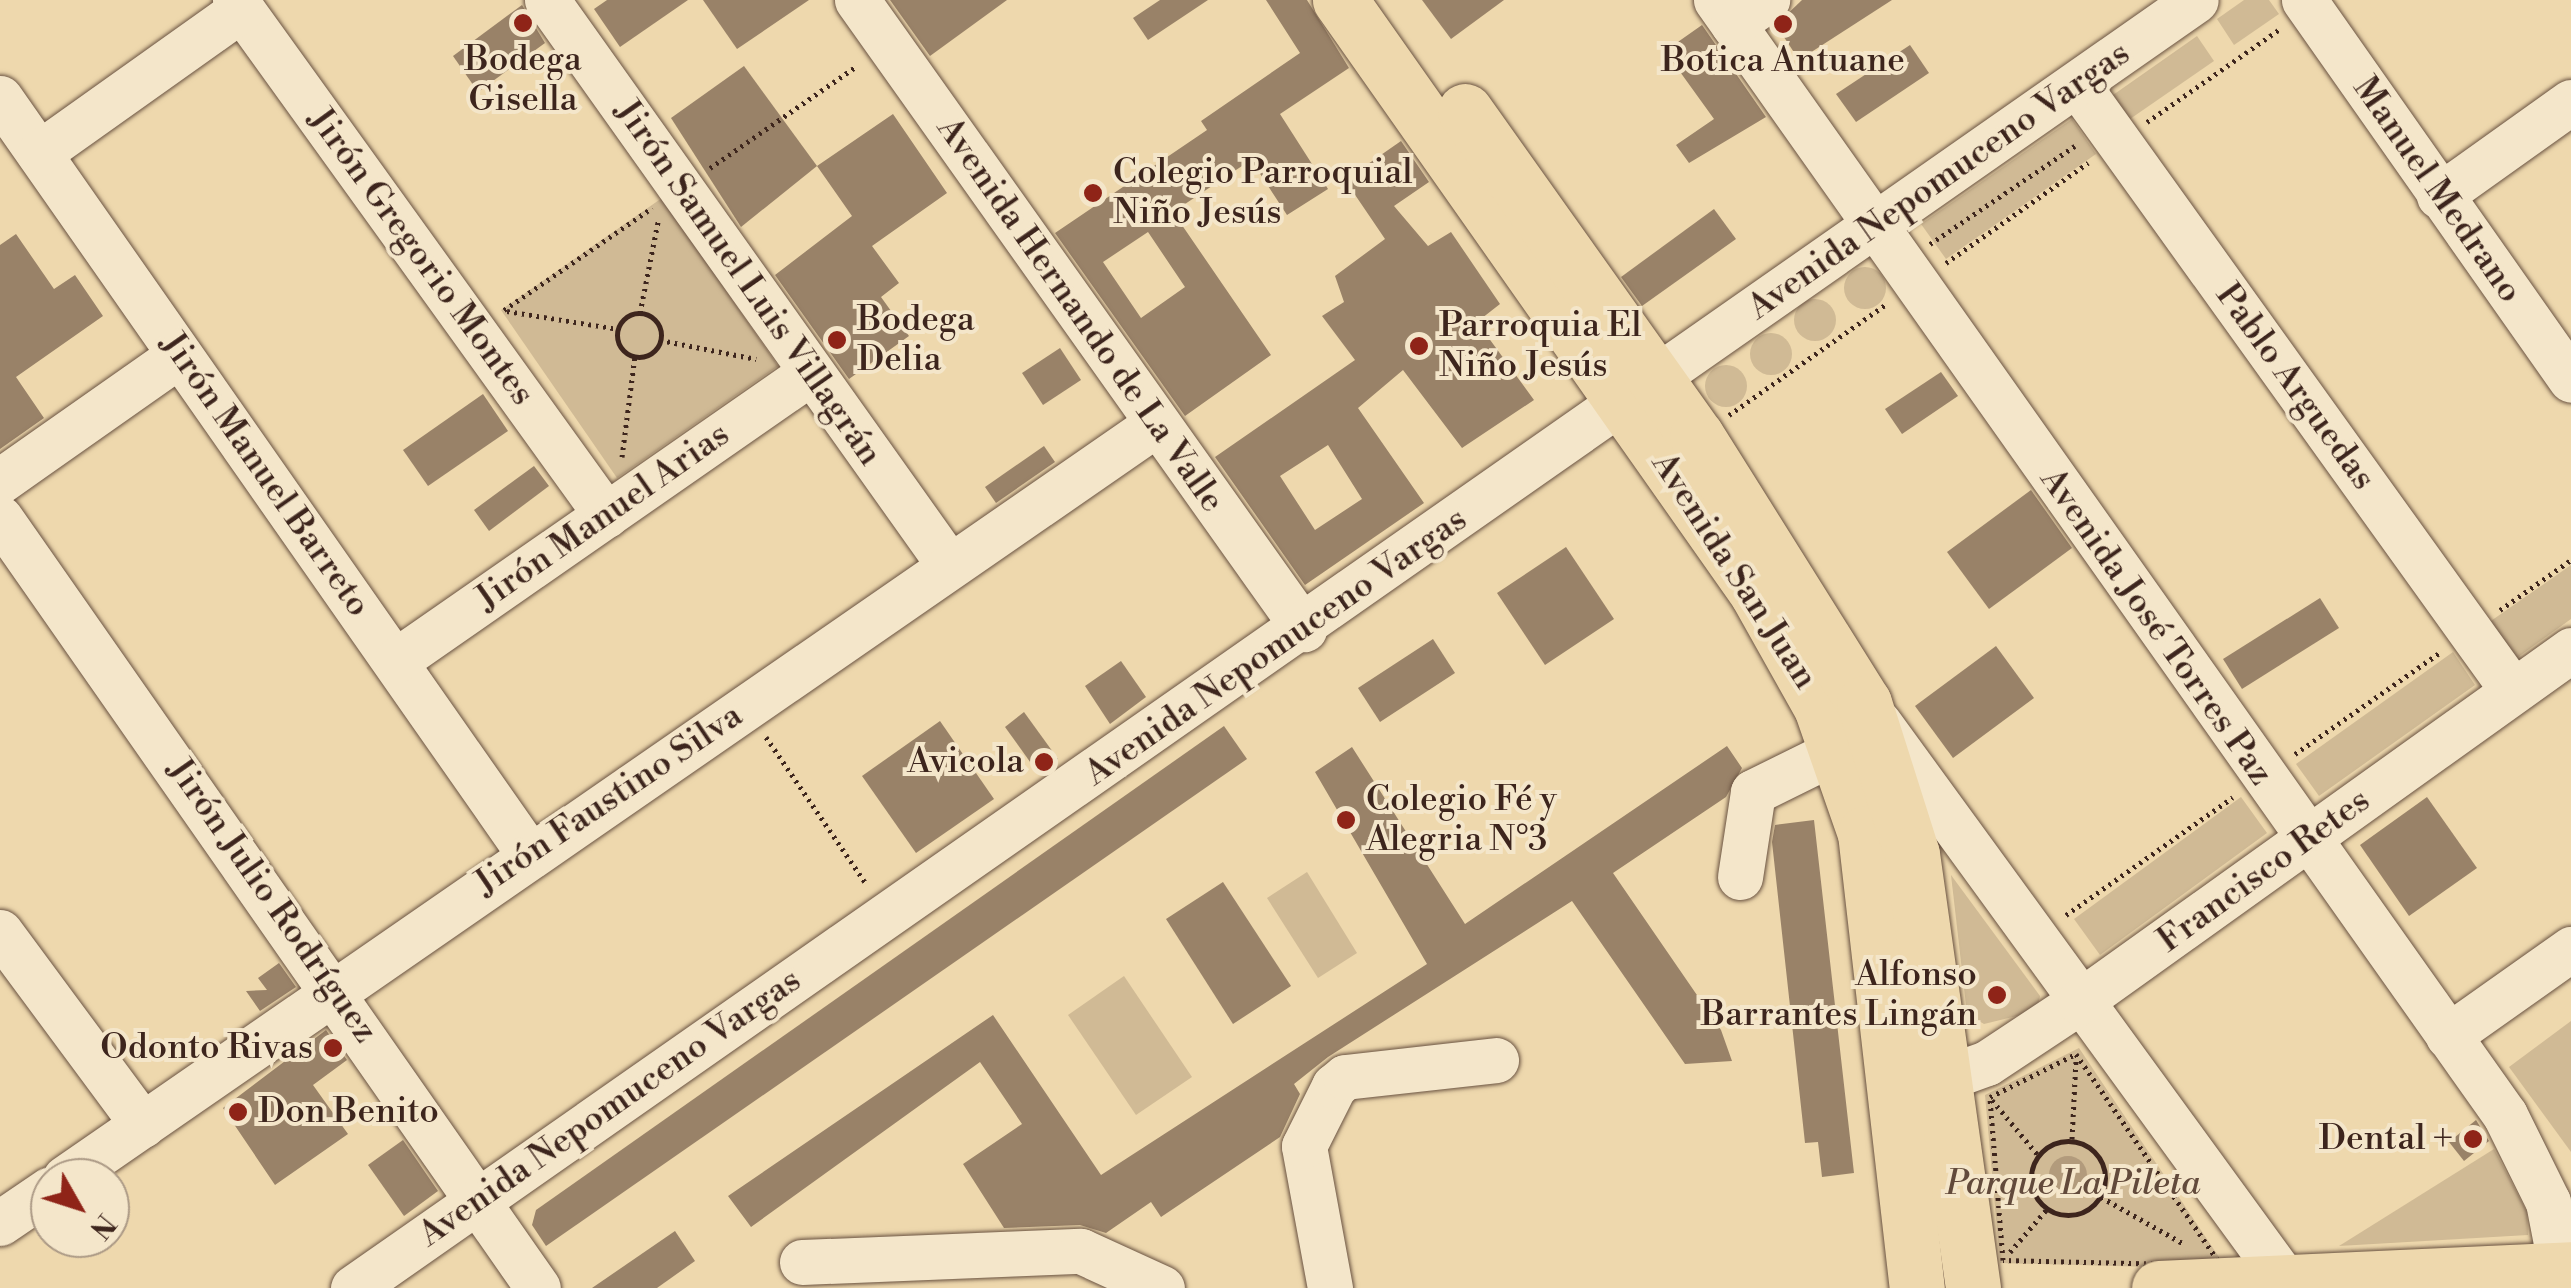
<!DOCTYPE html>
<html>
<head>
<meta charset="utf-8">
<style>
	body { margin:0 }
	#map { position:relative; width:2571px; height:1288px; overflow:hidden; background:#eed8ad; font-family:"Libre Bodoni",serif }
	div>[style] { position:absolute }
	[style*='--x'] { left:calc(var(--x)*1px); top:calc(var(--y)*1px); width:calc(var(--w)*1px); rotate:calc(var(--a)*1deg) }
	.green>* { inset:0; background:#d0ba95 }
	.round { border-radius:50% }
	.water>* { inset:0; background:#b29b7c }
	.building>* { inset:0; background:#998268 }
	.path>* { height:5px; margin-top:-2.5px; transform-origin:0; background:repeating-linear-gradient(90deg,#3d251d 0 2.5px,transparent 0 7.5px) }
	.path>.ring { margin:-2.5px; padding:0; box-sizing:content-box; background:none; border:5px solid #3d251d; border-radius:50% }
	.roads { filter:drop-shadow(0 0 2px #695241) drop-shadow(0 0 2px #695241) }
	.minor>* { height:45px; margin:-22.5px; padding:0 22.5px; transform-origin:22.5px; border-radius:22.5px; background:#f4e6ca }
	.major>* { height:55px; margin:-27.5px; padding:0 27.5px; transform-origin:27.5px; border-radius:27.5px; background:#eed8ad }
	.dots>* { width:28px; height:28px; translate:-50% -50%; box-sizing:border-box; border:5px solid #f4e6ca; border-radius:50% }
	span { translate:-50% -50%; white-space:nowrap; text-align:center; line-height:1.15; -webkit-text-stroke:8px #f4e6ca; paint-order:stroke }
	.poi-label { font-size:35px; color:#3d251d }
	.left { translate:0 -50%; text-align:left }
	.right { translate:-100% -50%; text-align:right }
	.street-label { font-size:35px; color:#3d251d }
	.park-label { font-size:35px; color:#624a3b; font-style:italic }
	.north { position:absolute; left:30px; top:1158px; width:100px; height:100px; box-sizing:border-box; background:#f4e6ca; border:2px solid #ab9985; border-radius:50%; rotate:129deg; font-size:28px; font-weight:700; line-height:40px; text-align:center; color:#3d251d }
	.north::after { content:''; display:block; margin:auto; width:35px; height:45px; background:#8f2418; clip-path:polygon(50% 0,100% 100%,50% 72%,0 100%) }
</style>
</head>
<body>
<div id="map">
	<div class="green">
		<i style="clip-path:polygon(2244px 0,2269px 0,2279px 14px,2234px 45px,2217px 19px)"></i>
		<i style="clip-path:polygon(2197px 36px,2214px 61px,2130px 119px,2113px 95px)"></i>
		<i style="clip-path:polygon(2072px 119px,2096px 154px,1946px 259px,1921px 224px)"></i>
		<i style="clip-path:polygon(662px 198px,778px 366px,617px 478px,501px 310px)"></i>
		<i class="round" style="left:1844px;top:267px;width:42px;height:42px"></i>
		<i class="round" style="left:1794px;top:299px;width:42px;height:42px"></i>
		<i class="round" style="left:1750px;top:333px;width:42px;height:42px"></i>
		<i class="round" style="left:1705px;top:365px;width:42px;height:42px"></i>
		<i style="clip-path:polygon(2571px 565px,2571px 619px,2514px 660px,2488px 623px)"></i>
		<i style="clip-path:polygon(2453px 652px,2475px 685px,2319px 796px,2296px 764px)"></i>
		<i style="clip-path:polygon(2241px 797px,2267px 833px,2100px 955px,2074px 919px)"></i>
		<i style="clip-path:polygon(1307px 872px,1357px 953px,1318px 978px,1267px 898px)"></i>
		<i style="clip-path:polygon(1951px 875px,2040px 996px,2037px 1011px,1984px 1024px,1967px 1014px)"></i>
		<i style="clip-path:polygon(1124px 976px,1192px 1077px,1136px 1115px,1068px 1015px)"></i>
		<i style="clip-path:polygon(2571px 1021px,2571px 1152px,2509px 1067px)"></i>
		<i style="clip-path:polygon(2079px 1048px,2227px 1269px,2000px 1263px,1985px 1095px)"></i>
		<i style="clip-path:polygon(2494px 1149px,2527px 1212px,2528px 1235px,2339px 1246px)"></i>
	</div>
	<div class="water">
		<i class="round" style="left:2049px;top:1156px;width:38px;height:38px"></i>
	</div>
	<div class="building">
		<i style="clip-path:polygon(607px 0,688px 0,620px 47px,594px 9px)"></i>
		<i style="clip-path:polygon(703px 0,809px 0,737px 49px)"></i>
		<i style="clip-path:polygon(890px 0,1007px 0,930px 56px)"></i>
		<i style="clip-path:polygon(1160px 0,1208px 0,1148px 40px,1133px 18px)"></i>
		<i style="clip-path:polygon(evenodd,1266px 0,1307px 0,1349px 68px,1280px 114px,1328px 189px,1287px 215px,1251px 160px,1173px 212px,1271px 355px,1185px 416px,1055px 233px,1207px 130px,1201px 121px,1300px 53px,1266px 0,1148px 232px,1185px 287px,1141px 318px,1103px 262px,1148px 232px)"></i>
		<i style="clip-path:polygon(1422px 0,1504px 0,1451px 39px)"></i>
		<i style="clip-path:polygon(1802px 0,1892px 0,1799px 60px,1776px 25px)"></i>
		<i style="clip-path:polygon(522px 5px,545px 43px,478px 92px,453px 56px)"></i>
		<i style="clip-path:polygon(1702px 25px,1766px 117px,1689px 163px,1676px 145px,1714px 119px,1665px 51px)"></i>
		<i style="clip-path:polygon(1910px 45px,1929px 73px,1856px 122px,1836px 94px)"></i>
		<i style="clip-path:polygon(744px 66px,817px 166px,741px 227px,671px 118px)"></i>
		<i style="clip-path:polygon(893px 114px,947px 193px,872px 246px,899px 283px,881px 297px,909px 336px,849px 379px,775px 275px,852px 216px,817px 166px)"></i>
		<i style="clip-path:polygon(evenodd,1401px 141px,1429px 182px,1394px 206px,1428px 246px,1451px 232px,1500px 304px,1477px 322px,1534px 400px,1462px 448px,1403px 370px,1358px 408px,1424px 503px,1305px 585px,1215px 457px,1355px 360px,1322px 316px,1344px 302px,1335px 276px,1385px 239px,1345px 180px,1401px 141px,1328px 445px,1362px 499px,1315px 530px,1280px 476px,1328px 445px)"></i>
		<i style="clip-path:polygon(1714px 209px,1736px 239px,1642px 306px,1621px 277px)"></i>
		<i style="clip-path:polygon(16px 234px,54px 289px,75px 275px,103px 316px,16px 377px,44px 418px,0 449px,0 245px)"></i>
		<i style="clip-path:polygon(1060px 348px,1081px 380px,1043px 405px,1022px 373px)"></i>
		<i style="clip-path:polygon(1941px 372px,1958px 396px,1902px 434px,1885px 409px)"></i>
		<i style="clip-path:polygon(483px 394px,508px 431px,428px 486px,403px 450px)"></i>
		<i style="clip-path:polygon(1044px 446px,1055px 462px,996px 503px,985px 487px)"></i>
		<i style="clip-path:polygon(534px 466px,549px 486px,489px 531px,474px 510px)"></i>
		<i style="clip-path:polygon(2031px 490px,2072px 548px,1989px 609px,1947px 552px)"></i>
		<i style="clip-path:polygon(1566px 547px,1614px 619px,1545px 665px,1497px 593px)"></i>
		<i style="clip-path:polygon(2320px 598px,2339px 628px,2242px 689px,2223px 659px)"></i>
		<i style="clip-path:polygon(1433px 639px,1455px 673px,1380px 722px,1358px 688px)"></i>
		<i style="clip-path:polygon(1996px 646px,2034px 698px,1953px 758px,1915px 706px)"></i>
		<i style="clip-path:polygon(1121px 661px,1146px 697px,1110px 724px,1085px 686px)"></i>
		<i style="clip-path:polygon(1024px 712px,1058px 759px,1038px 773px,1005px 727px)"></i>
		<i style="clip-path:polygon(940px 721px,994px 799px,916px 853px,862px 776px)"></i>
		<i style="clip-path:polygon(1224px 726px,1247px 759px,546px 1246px,532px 1225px,536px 1210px)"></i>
		<i style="clip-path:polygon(1727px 746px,1742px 768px,1726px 797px,1613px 873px,1721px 1030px,1732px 1061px,1685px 1064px,1572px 901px,1328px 1057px,1294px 1084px,1300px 1094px,1280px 1137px,1161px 1217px,1151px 1202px,1106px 1233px,1080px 1225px,1004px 1228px,963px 1164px,1022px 1124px,980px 1062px,751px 1227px,728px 1196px,993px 1015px,1101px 1175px,1427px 964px,1315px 772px,1352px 747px,1465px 924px)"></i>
		<i style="clip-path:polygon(2427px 797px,2477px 868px,2409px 916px,2360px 845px)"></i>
		<i style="clip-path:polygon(1814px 820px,1854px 1173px,1822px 1177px,1818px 1142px,1805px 1143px,1772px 842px,1775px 825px)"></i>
		<i style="clip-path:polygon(1223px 882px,1291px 986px,1233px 1024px,1166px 919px)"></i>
		<i style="clip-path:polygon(279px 963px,296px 987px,260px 1011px,246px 991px,267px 990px,258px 978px)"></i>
		<i style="clip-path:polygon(326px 1030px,347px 1060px,313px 1085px,348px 1134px,275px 1185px,223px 1108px)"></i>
		<i style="clip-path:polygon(2476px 1120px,2489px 1141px,2464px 1161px,2449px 1142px)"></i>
		<i style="clip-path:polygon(403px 1140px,438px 1191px,404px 1216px,368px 1165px)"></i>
		<i style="clip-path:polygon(675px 1231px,695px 1261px,657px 1288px,592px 1288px)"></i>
	</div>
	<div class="path">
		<i style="--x:2147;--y:122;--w:164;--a:-35"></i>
		<i style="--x:710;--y:168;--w:179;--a:-34.8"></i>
		<i style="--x:1930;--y:244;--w:175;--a:-34.1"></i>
		<i style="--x:1946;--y:263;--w:174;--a:-35.2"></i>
		<i style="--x:504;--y:310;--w:180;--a:-34.6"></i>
		<i style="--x:507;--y:311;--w:112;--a:9.2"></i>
		<i style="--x:640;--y:313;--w:93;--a:-78.8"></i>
		<i class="ring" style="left:617px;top:313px;width:39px;height:39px"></i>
		<i style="--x:660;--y:340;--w:98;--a:11.2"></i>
		<i style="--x:1729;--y:415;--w:194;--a:-35.2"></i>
		<i style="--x:622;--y:457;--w:102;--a:-82.7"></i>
		<i style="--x:2500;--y:610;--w:87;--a:-35.2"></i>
		<i style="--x:766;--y:737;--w:179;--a:55.7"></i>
		<i style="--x:2295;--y:754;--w:179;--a:-35"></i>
		<i style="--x:2066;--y:915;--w:204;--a:-35.2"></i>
		<i style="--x:1999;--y:988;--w:11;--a:68"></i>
		<i style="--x:2003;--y:998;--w:10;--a:156"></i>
		<i style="--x:1994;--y:1002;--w:11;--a:-112"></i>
		<i style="--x:1990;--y:992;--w:10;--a:-24"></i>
		<i style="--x:2076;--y:1054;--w:256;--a:55.5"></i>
		<i style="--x:2221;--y:1265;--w:218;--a:-178.7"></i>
		<i style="--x:2003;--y:1260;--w:164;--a:-94.6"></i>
		<i style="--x:1990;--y:1097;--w:96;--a:-26.6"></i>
		<i style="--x:1992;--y:1100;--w:72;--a:50.1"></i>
		<i style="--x:2072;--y:1139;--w:79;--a:-87.1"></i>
		<i class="ring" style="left:2031px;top:1141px;width:69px;height:69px"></i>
		<i style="--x:2101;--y:1197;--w:95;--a:29.5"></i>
		<i style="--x:2010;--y:1252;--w:57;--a:-49.3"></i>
	</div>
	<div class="roads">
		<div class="minor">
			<i style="--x:235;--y:0;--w:635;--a:54.23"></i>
			<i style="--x:547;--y:0;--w:693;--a:54.57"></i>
			<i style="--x:857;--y:0;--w:772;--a:54.6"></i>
			<i style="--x:1716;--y:0;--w:1366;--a:54.72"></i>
			<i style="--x:2505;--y:1115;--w:97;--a:63.7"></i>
			<i style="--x:2548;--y:1202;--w:68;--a:79"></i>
			<i style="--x:2304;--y:0;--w:464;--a:54.9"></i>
			<i style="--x:1733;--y:24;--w:42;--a:-35.2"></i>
			<i style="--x:2077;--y:84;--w:747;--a:54.31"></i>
			<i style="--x:0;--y:98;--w:923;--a:55.02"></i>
			<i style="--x:39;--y:153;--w:249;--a:-35.4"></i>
			<i style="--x:2439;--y:196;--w:162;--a:-35.5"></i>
			<i style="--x:0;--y:481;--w:219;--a:-35.1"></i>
			<i style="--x:0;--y:518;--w:939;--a:55.06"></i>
			<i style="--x:397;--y:660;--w:503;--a:-34.8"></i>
			<i style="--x:1879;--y:723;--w:693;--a:53.92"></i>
			<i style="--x:1740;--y:877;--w:86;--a:-81.3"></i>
			<i style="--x:1753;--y:792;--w:97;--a:-26.3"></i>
			<i style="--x:0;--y:932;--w:240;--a:53.5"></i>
			<i style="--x:2448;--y:1036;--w:151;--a:-35.3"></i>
			<i style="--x:1948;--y:1077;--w:41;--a:-19.7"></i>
			<i style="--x:1987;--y:1063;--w:110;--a:-33.5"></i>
			<i style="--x:2079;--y:1002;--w:605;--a:-35.58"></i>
			<i style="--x:65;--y:1178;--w:1325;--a:-34.64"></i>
			<i style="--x:0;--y:1223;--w:60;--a:-34.2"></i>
			<i style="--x:802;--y:1262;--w:279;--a:-2.3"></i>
			<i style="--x:1081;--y:1251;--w:89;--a:24.6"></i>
			<i style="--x:353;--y:1288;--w:2248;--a:-34.95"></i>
			<i style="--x:1330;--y:1288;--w:144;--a:-100.4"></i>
			<i style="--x:1304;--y:1146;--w:67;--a:-63.4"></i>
			<i style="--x:1334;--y:1086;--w:14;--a:-39"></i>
			<i style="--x:1345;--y:1077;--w:152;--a:-6.4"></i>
		</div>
		<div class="major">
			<i style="--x:1340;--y:0;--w:725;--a:54.88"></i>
			<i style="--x:1757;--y:593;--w:131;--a:60.7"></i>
			<i style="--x:1821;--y:707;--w:133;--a:70.8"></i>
			<i style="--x:1865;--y:833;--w:458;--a:83.5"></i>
			<i style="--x:1465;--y:111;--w:400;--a:54.6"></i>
			<i style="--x:1697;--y:437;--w:314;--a:57.9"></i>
			<i style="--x:1864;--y:703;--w:158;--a:72.4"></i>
			<i style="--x:1912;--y:854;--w:438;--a:82"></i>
			<i style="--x:2159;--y:1288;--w:412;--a:-2.6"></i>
		</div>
	</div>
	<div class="dots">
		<i style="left:523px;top:23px;background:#8f2418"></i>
		<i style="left:1783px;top:24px;background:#8f2418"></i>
		<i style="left:1093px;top:193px;background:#8f2418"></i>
		<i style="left:837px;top:340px;background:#8f2418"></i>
		<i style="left:1419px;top:346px;background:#8f2418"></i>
		<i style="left:1044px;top:762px;background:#8f2418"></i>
		<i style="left:1346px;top:820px;background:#8f2418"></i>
		<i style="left:1997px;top:995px;background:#8f2418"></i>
		<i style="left:333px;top:1048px;background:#8f2418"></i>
		<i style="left:238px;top:1112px;background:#8f2418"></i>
		<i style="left:2473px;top:1139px;background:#8f2418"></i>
	</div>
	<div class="poi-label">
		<span style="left:523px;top:80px">Bodega<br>Gisella</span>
		<span style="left:1783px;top:61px">Botica Antuane</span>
		<span class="left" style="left:1113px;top:193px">Colegio Parroquial<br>Niño Jesús</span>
		<span class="left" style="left:857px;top:340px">Bodega<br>Delia</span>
		<span class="left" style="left:1439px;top:346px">Parroquia El<br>Niño Jesús</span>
		<span class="right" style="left:1024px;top:762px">Avicola</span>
		<span class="left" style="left:1366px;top:820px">Colegio Fé y<br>Alegria N°3</span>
		<span class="right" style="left:1977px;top:995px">Alfonso<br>Barrantes Lingán</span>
		<span class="right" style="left:313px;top:1048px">Odonto Rivas</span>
		<span class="left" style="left:258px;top:1112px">Don Benito</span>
		<span class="right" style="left:2453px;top:1139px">Dental +</span>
	</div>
	<div class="street-label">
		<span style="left:1939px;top:181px;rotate:-35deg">Avenida Nepomuceno Vargas</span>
		<span style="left:2437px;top:190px;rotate:55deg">Manuel Medrano</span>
		<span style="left:421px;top:257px;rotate:54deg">Jirón Gregorio Montes</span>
		<span style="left:748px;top:283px;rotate:55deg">Jirón Samuel Luis Villagrán</span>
		<span style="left:1080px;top:315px;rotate:55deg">Avenida Hernando de La Valle</span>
		<span style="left:2295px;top:387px;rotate:54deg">Pablo Arguedas</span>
		<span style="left:265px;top:475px;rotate:55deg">Jirón Manuel Barreto</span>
		<span style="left:603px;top:517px;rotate:-35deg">Jirón Manuel Arias</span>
		<span style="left:1734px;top:571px;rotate:57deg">Avenida San Juan</span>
		<span style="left:2156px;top:627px;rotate:55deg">Avenida José Torres Paz</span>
		<span style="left:1276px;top:647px;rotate:-35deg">Avenida Nepomuceno Vargas</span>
		<span style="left:609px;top:800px;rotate:-34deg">Jirón Faustino Silva</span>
		<span style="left:2264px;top:871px;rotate:-36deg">Francisco Retes</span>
		<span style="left:272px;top:901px;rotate:55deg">Jirón Julio Rodríguez</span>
		<span style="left:610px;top:1108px;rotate:-35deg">Avenida Nepomuceno Vargas</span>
	</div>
	<div class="park-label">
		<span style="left:2073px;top:1184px">Parque La Pileta</span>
	</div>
	<div class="north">N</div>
</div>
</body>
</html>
